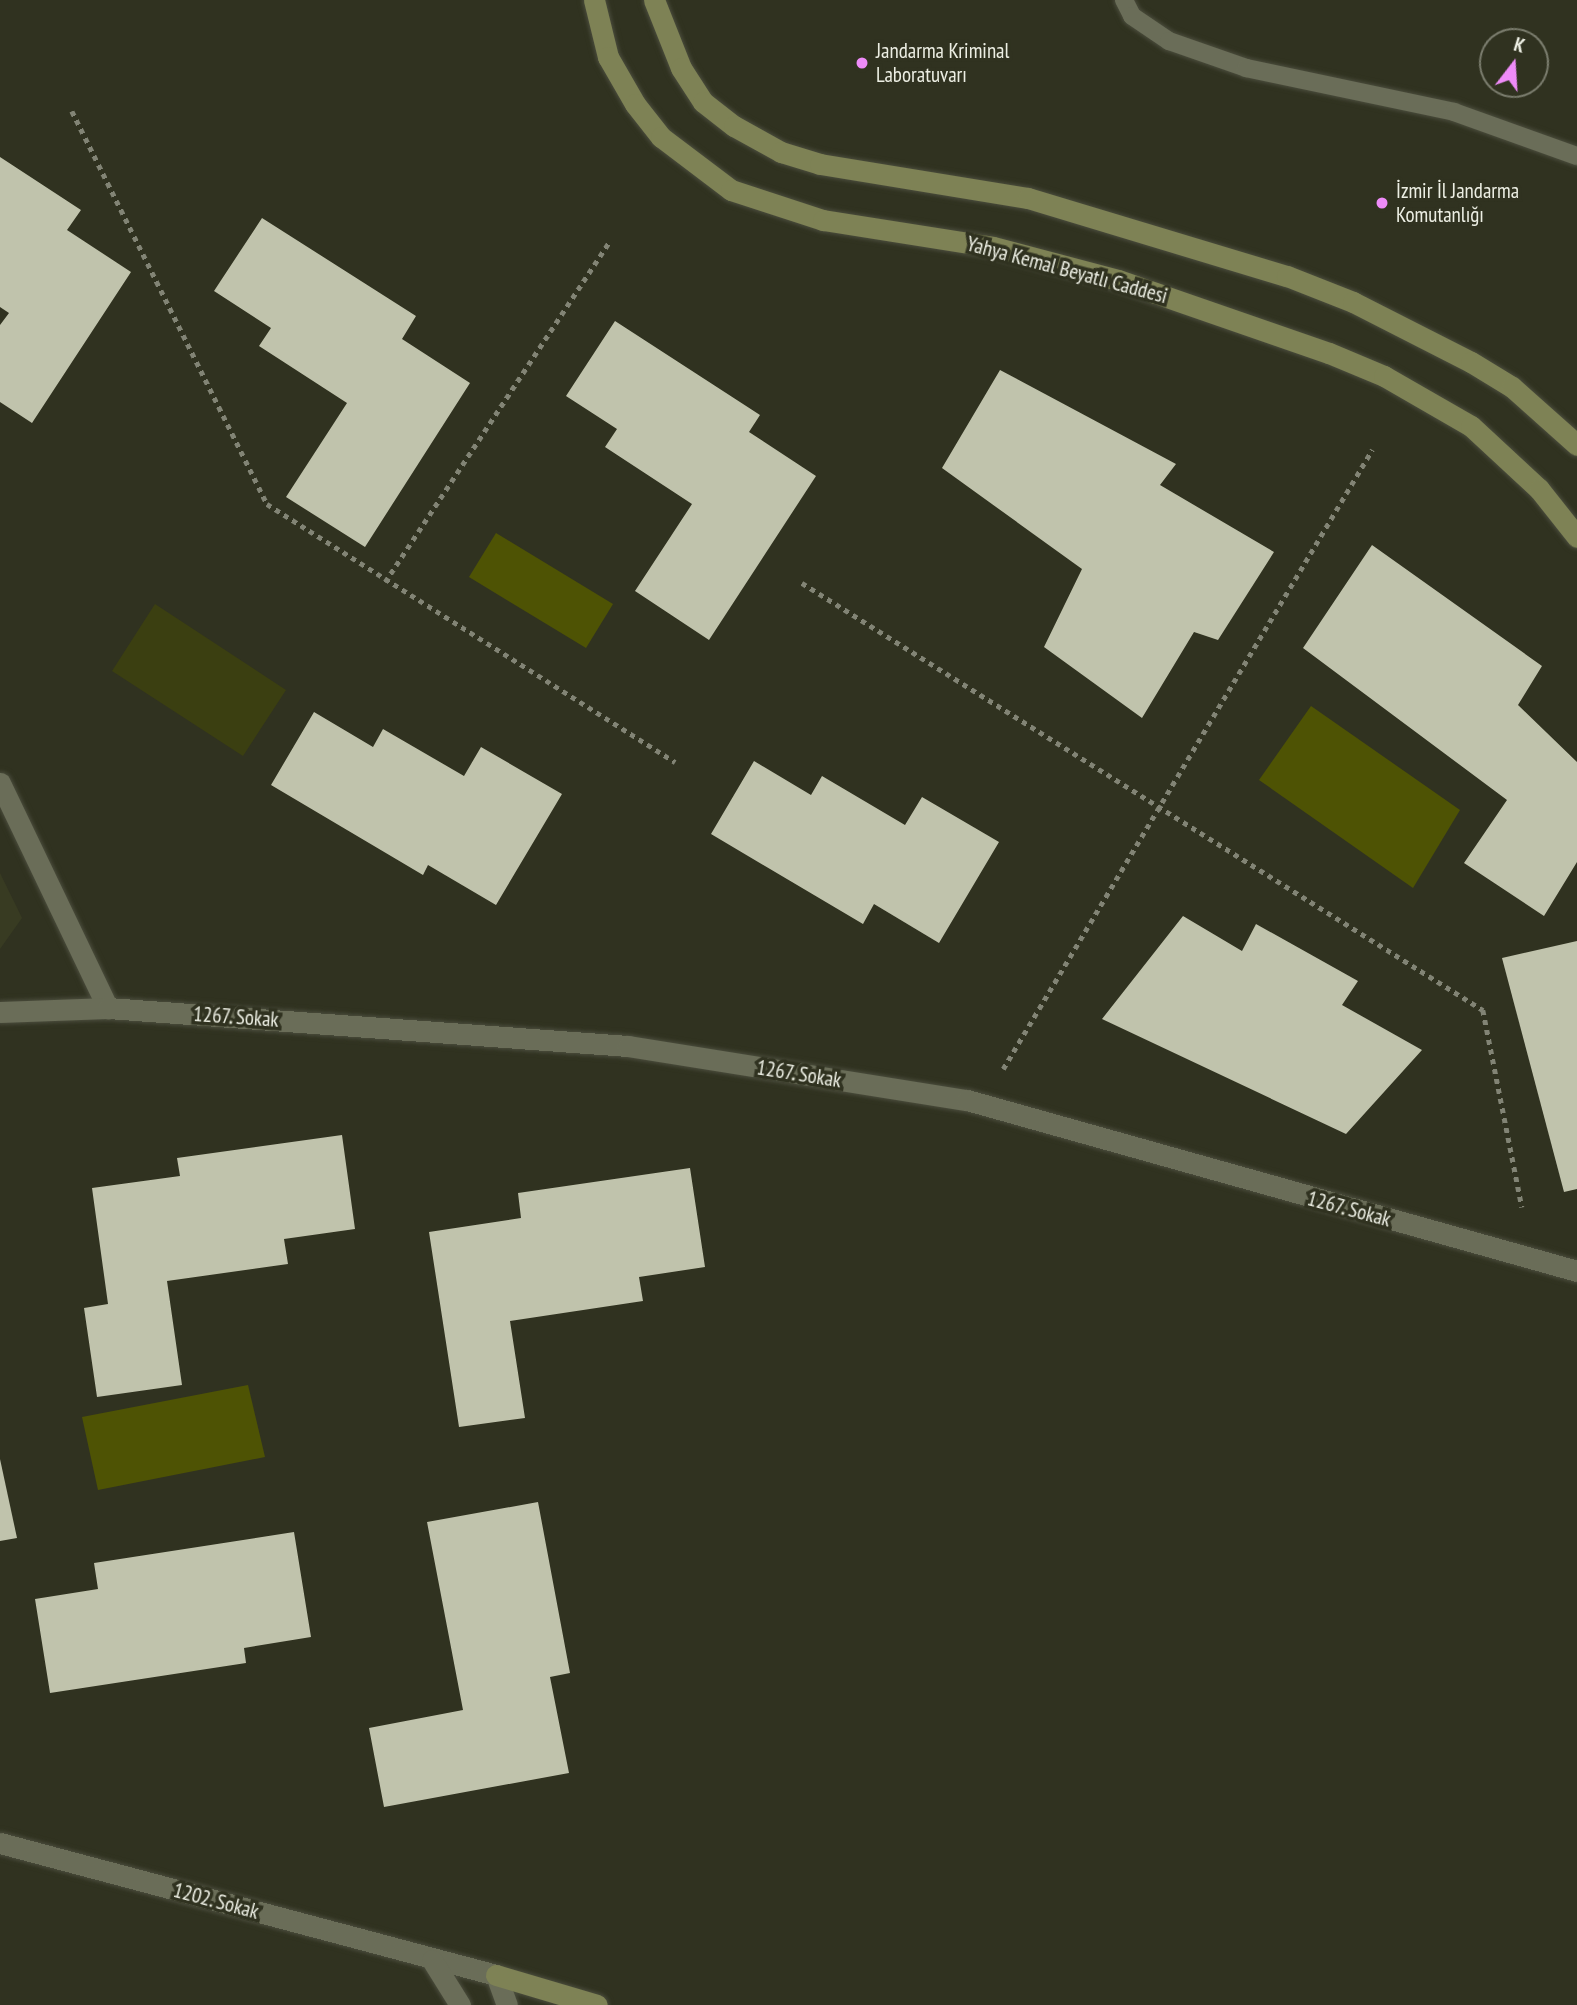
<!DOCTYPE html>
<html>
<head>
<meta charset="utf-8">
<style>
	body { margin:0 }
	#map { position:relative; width:1577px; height:2005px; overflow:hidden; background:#303220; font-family:"PT Sans Narrow",sans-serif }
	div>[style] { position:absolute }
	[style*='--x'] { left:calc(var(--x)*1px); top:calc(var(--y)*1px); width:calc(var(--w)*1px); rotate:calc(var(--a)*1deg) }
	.built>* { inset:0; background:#383b22 }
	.green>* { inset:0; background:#3b3f11 }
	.water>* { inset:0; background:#4e5304 }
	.building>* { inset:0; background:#c0c3ac }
	.path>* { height:4.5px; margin-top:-2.25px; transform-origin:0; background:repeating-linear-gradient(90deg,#828475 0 5px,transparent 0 10px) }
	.roads { filter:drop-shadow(0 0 2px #4b4d3d) drop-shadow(0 0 2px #4b4d3d) }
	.lane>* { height:18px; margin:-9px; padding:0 9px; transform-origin:9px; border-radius:9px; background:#6a6d58 }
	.street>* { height:21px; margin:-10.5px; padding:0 10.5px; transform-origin:10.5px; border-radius:10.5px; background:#6a6d58 }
	.secondary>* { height:21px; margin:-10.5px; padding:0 10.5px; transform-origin:10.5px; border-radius:10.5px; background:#7e8255 }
	.dots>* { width:19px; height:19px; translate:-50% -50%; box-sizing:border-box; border:4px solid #303220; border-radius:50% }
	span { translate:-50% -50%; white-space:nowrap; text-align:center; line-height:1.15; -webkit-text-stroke:7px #303220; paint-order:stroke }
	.poi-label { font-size:21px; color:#eceee3 }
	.left { translate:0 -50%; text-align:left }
	.street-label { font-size:21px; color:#eceee3 }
	.north { position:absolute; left:1479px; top:28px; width:70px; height:70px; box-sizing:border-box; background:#303220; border:2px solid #7b7d6e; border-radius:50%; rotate:17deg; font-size:19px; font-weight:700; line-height:28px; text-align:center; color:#eceee3 }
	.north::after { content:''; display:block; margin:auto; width:24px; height:32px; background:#ee8bf8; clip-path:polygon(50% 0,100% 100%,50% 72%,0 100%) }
</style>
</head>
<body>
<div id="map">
	<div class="built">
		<i style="clip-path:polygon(0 873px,22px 918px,0 949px)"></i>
	</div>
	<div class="green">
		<i style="clip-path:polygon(155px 604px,286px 690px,243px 756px,112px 671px)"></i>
	</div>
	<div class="water">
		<i style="clip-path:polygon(496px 533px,613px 604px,586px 648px,469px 577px)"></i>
		<i style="clip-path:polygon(1311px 706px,1460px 810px,1413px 888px,1259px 780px)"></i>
		<i style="clip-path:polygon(248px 1385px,265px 1457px,98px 1490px,82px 1417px)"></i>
	</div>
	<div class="building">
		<i style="clip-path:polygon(0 157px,81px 210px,67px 230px,131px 272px,32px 423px,0 402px,0 325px,9px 313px,0 307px)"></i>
		<i style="clip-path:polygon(262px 218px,416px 316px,402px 339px,470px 383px,365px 547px,286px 497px,347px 403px,259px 346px,271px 328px,214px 291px)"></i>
		<i style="clip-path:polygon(615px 321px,760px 415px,749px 432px,816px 476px,709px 640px,635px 591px,692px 504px,605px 447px,617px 429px,566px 396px)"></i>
		<i style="clip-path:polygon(1000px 370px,1176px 464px,1160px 485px,1274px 552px,1218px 640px,1194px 632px,1142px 718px,1044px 647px,1082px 569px,942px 468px)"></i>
		<i style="clip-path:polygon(1372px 545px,1542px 666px,1518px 705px,1577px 762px,1577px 862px,1544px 916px,1464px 863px,1507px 800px,1303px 648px)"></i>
		<i style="clip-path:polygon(314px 712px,373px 747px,383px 729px,464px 776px,481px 747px,562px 794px,496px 905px,428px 865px,423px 875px,271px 785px)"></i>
		<i style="clip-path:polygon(754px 761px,811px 795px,822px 776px,905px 825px,922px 797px,999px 842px,939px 943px,874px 904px,863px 924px,711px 834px)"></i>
		<i style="clip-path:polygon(1183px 916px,1242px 951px,1256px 924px,1358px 981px,1342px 1005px,1422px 1050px,1346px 1134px,1102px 1019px)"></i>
		<i style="clip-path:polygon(1577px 941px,1577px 1189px,1564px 1192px,1502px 958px)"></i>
		<i style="clip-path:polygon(342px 1135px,355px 1229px,284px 1239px,288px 1264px,167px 1281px,182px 1385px,97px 1397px,84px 1308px,108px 1304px,92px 1188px,180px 1176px,177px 1158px)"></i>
		<i style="clip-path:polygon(690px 1168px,705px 1267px,639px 1277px,643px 1301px,510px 1321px,525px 1418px,459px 1427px,429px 1232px,521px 1218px,518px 1193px)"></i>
		<i style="clip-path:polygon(0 1459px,17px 1538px,0 1541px)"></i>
		<i style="clip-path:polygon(538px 1502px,570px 1673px,550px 1677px,569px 1773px,384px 1807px,369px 1728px,463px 1710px,427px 1522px)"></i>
		<i style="clip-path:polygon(294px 1532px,311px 1637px,244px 1648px,246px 1663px,50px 1693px,35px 1599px,98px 1589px,94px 1563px)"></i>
	</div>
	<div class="path">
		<i style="--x:72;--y:111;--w:439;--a:63.6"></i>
		<i style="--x:267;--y:504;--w:483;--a:32.3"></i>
		<i style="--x:385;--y:582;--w:409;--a:-56.6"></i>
		<i style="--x:802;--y:583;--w:804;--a:32.09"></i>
		<i style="--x:1483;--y:1010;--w:201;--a:78.8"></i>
		<i style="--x:1003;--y:1069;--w:721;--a:-59.2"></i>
	</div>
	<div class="roads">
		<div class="lane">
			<i style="--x:1124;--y:0;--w:18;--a:63"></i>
			<i style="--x:1132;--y:16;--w:45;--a:34"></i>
			<i style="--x:1169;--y:41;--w:82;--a:19.3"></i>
			<i style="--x:1246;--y:68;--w:213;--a:11.9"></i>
			<i style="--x:1454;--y:112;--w:131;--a:19.7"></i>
		</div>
		<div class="street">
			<i style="--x:0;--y:783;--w:250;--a:64.4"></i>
			<i style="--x:0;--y:1012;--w:108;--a:-2.1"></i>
			<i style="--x:108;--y:1008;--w:521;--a:4.18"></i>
			<i style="--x:628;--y:1046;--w:343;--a:9.1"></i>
			<i style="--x:967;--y:1100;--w:634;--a:15.66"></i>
			<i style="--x:0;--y:1843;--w:513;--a:14.9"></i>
			<i style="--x:496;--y:1975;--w:32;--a:70"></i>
			<i style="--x:432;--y:1960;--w:53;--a:58.1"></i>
		</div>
		<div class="secondary">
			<i style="--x:594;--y:0;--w:59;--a:76.2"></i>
			<i style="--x:608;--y:57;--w:54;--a:60.1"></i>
			<i style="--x:635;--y:104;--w:42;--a:51.8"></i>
			<i style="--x:661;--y:137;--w:88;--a:37.1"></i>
			<i style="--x:731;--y:190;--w:97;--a:18.1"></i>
			<i style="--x:823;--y:220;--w:172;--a:9"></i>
			<i style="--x:993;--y:247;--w:129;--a:14.8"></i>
			<i style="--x:1118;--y:280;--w:223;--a:19.1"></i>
			<i style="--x:1329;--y:353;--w:60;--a:22.7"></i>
			<i style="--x:1384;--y:376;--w:100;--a:29.9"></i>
			<i style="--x:1471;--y:426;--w:93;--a:42.8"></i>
			<i style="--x:1539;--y:489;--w:61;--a:51.6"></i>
			<i style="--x:654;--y:0;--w:73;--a:68.3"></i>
			<i style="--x:681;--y:68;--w:40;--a:57.1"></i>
			<i style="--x:703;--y:102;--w:39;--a:38"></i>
			<i style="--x:734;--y:126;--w:54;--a:29"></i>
			<i style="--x:781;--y:152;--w:41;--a:17.1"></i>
			<i style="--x:820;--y:164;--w:211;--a:9.3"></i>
			<i style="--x:1028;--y:198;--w:270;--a:16.8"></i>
			<i style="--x:1287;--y:276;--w:71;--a:21.5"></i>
			<i style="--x:1353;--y:302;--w:132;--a:27"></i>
			<i style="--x:1471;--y:362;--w:48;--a:31.4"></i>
			<i style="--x:1512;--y:387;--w:87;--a:41.7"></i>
			<i style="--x:496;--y:1975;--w:105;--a:16.5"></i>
		</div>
	</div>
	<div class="dots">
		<i style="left:862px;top:63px;background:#ee8bf8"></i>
		<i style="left:1382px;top:203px;background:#ee8bf8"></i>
	</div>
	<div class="poi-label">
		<span class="left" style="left:876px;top:63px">Jandarma Kriminal<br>Laboratuvarı</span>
		<span class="left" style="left:1396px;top:203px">İzmir İl Jandarma<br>Komutanlığı</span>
	</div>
	<div class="street-label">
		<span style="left:1067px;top:270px;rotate:15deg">Yahya Kemal Beyatlı Caddesi</span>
		<span style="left:236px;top:1017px;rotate:4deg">1267. Sokak</span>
		<span style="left:799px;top:1074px;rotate:9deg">1267. Sokak</span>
		<span style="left:1349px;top:1209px;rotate:15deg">1267. Sokak</span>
		<span style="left:216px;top:1901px;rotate:15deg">1202. Sokak</span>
	</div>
	<div class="north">K</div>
</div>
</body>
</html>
